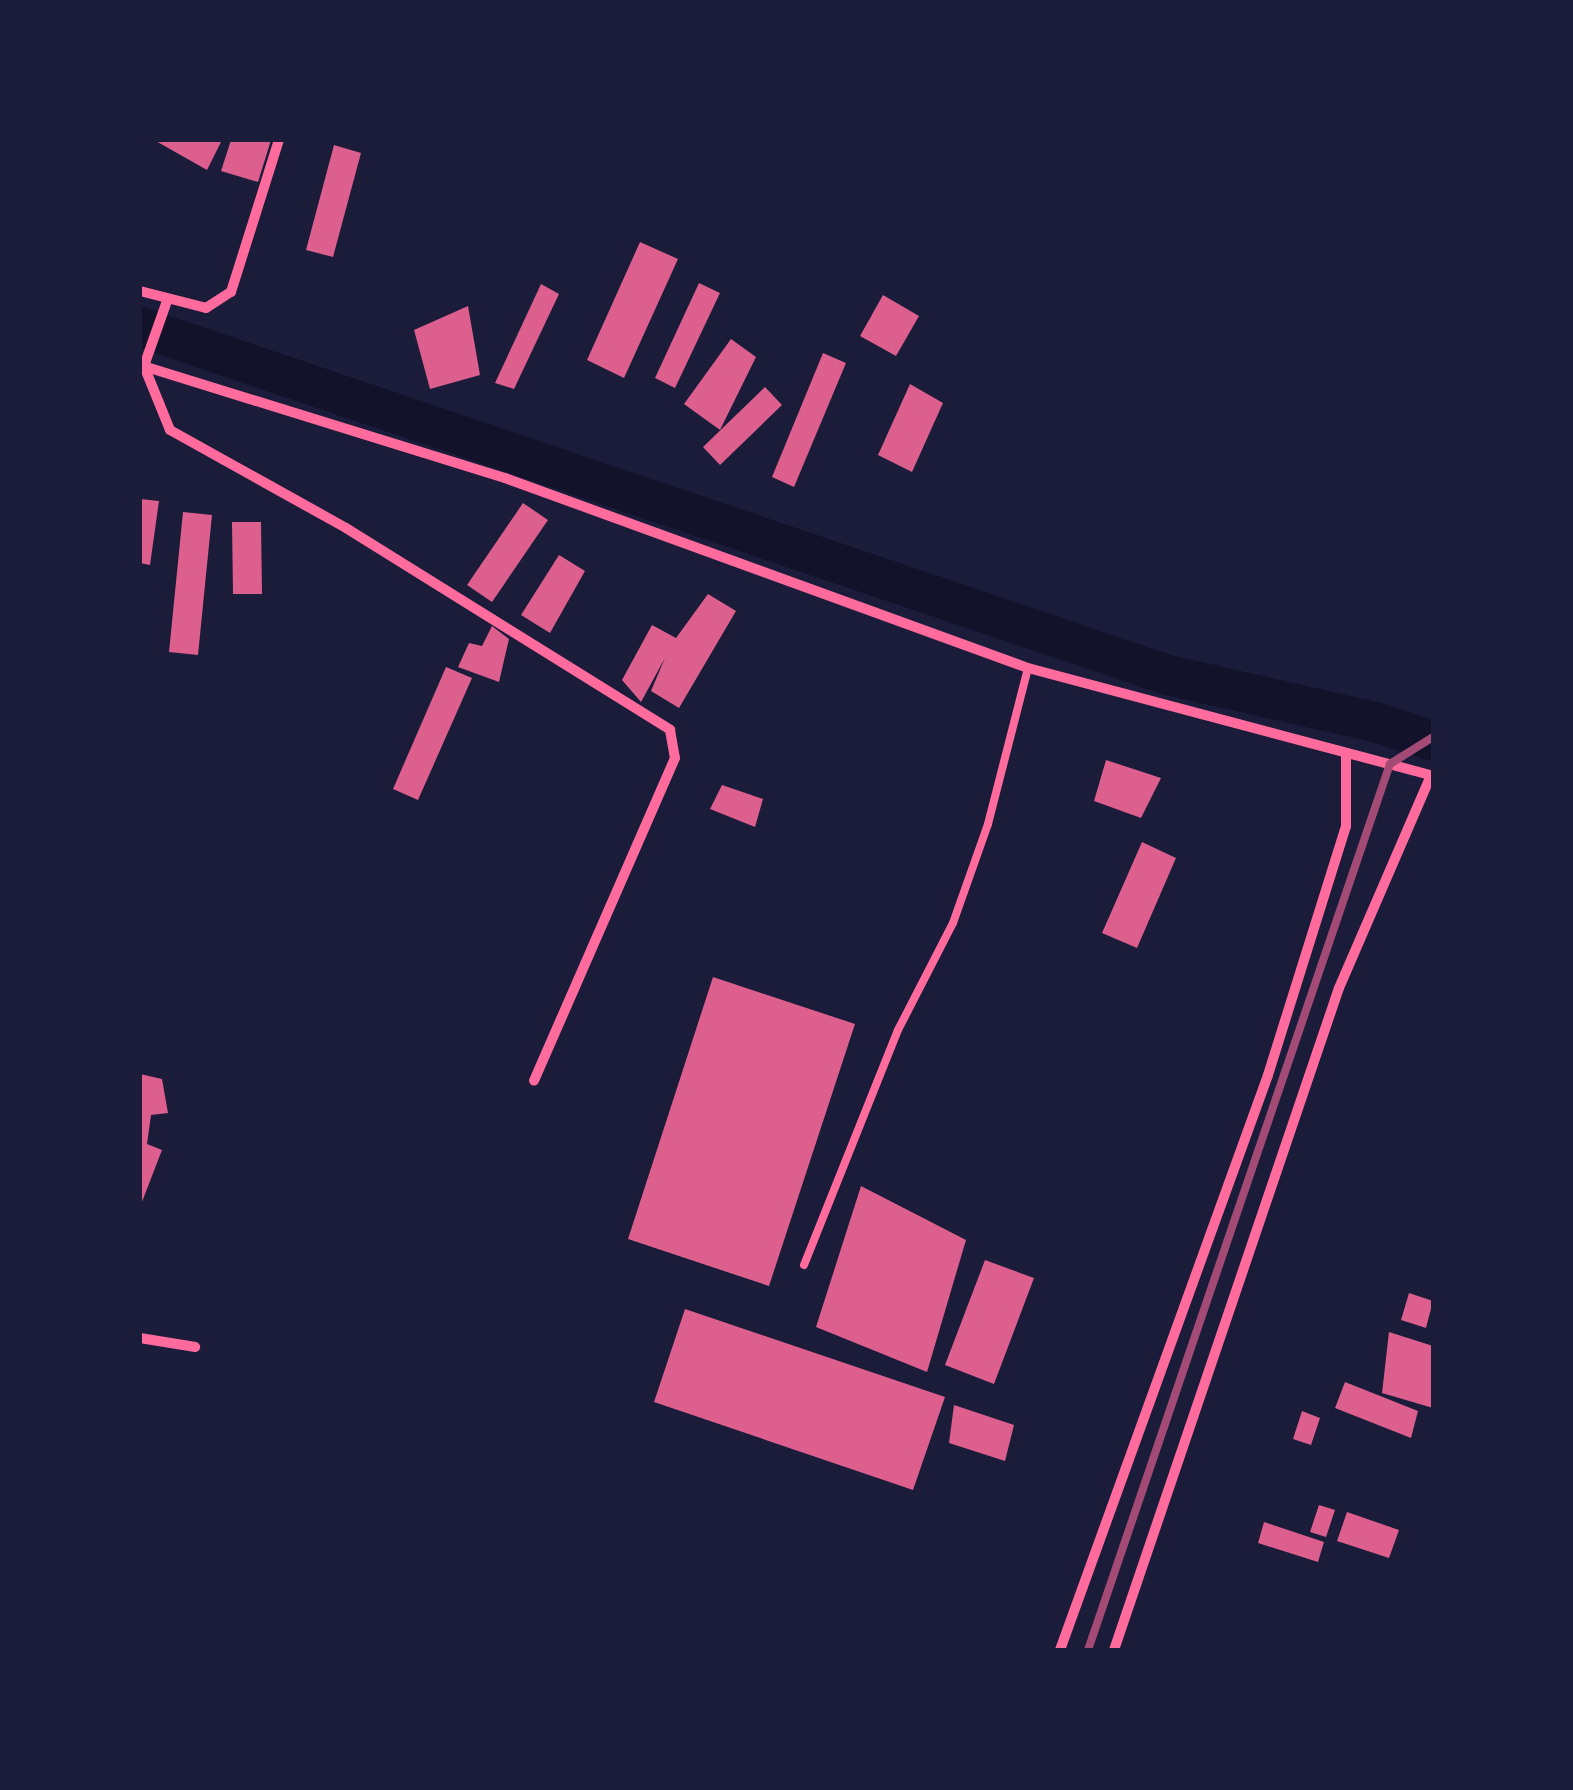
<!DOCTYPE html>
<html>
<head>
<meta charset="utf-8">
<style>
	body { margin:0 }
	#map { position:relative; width:1573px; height:1790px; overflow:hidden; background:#1b1b3a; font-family:"Alegreya Sans",sans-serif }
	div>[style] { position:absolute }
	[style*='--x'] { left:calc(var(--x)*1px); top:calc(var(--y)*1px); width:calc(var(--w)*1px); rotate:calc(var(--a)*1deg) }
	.canal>* { height:40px; margin:-20px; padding:0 20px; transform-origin:20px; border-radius:20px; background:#12122b }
	.building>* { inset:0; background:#dd5f8e }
	.service>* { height:8px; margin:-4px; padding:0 4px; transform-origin:4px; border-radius:4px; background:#ff6b9d }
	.minor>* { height:10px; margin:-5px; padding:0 5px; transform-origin:5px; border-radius:5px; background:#ff6b9d }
	.rail>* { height:8px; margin:-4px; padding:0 4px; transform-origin:4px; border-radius:4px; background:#a44b75 }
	span { translate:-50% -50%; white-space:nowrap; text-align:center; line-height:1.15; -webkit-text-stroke:10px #1b1b3a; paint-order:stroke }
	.frame { position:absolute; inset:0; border:142px solid #1b1b3a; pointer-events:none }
</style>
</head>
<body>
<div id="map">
	<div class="canal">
		<i style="--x:140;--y:327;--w:1085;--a:18.7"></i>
		<i style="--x:1168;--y:675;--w:212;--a:12.8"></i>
		<i style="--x:1375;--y:722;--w:61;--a:18.1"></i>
	</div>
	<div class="building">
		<i style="clip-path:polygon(154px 140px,222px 140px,207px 170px)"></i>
		<i style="clip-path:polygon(231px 140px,271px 140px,258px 182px,221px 171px)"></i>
		<i style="clip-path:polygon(334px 145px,361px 153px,333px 257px,306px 250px)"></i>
		<i style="clip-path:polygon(640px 242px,678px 259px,624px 378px,587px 360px)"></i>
		<i style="clip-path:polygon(699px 283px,720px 293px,675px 388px,655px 378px)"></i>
		<i style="clip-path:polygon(541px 284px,559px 294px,514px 389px,495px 383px)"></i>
		<i style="clip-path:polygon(883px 295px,919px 316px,896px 356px,860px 336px)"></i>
		<i style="clip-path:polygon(468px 306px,480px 375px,430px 389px,414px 330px)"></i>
		<i style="clip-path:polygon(731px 339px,756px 357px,720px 430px,684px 404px)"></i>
		<i style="clip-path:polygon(823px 353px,846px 363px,794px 487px,772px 477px)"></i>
		<i style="clip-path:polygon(910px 384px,943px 403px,912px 472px,878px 455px)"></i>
		<i style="clip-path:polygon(765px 387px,782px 405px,720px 465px,703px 447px)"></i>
		<i style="clip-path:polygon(140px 499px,159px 501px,150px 565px,140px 563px)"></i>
		<i style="clip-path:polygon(523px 503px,548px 520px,492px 602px,467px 585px)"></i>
		<i style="clip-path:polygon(183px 512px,212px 515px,198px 655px,169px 652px)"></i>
		<i style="clip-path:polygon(232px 522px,261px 522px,262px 594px,233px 594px)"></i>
		<i style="clip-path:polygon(559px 555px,585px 571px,550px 633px,521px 615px)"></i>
		<i style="clip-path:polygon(708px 594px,736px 611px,679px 708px,651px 691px,665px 658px,641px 702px,622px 680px,652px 625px,676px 638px)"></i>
		<i style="clip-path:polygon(492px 626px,509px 639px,499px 682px,458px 667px,469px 643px,482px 646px)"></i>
		<i style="clip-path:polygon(446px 667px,472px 678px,418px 800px,393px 789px)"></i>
		<i style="clip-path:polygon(1106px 760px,1161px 778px,1141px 818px,1094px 801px)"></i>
		<i style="clip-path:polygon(722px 785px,763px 799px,755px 827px,710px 809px)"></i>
		<i style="clip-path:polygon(1142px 842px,1176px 858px,1137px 948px,1102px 933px)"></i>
		<i style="clip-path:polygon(713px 977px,855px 1024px,769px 1286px,628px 1239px)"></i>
		<i style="clip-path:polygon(140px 1074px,162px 1079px,168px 1113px,151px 1115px,147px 1144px,162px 1150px,140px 1207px)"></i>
		<i style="clip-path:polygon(861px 1186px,966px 1240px,927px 1372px,816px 1327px)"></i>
		<i style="clip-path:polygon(985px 1260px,1034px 1278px,994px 1384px,945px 1365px)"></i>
		<i style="clip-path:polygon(1409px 1293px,1433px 1301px,1426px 1328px,1401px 1320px)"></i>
		<i style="clip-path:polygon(685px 1309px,945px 1397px,913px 1490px,654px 1402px)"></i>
		<i style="clip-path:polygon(1389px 1332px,1433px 1346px,1433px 1408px,1382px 1393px)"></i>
		<i style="clip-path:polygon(1345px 1382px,1418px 1411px,1411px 1438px,1335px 1408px)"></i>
		<i style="clip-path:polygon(954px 1405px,1014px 1425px,1005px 1461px,949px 1443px)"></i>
		<i style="clip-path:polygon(1302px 1411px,1320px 1418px,1311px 1445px,1293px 1439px)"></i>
		<i style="clip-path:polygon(1319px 1505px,1335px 1510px,1326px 1537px,1310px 1532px)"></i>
		<i style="clip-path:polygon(1347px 1512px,1399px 1530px,1389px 1558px,1337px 1541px)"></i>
		<i style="clip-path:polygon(1264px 1522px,1324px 1542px,1318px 1562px,1258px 1543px)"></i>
	</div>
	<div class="service">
		<i style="--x:804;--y:1265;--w:253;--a:-68.2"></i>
		<i style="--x:898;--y:1030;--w:120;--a:-62.8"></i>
		<i style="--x:953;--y:923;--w:105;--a:-70.5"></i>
		<i style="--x:988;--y:824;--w:161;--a:-75.6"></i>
	</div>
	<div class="minor">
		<i style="--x:140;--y:291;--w:68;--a:14.4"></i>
		<i style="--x:206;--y:308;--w:30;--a:-33"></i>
		<i style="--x:231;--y:292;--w:159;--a:-72.5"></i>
		<i style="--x:167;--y:301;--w:69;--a:109.5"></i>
		<i style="--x:144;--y:366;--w:69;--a:67.9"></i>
		<i style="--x:170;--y:430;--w:201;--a:29.1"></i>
		<i style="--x:346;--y:528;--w:382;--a:31.9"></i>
		<i style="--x:670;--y:730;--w:28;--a:80"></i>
		<i style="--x:675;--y:758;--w:352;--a:113.6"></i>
		<i style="--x:140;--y:365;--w:382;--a:17.2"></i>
		<i style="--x:505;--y:478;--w:556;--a:19.97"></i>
		<i style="--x:1028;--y:668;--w:419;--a:14.9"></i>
		<i style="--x:140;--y:1338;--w:56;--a:9.3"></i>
		<i style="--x:1060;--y:1650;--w:611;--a:-70.11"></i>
		<i style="--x:1268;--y:1075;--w:261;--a:-72.6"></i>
		<i style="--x:1346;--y:826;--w:73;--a:-90"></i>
		<i style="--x:1114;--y:1650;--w:699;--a:-71.23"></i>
		<i style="--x:1339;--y:988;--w:232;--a:-66.6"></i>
	</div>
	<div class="rail">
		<i style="--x:1088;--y:1650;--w:936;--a:-71.18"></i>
		<i style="--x:1390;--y:764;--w:51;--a:-32.1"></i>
	</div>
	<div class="frame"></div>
</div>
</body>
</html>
